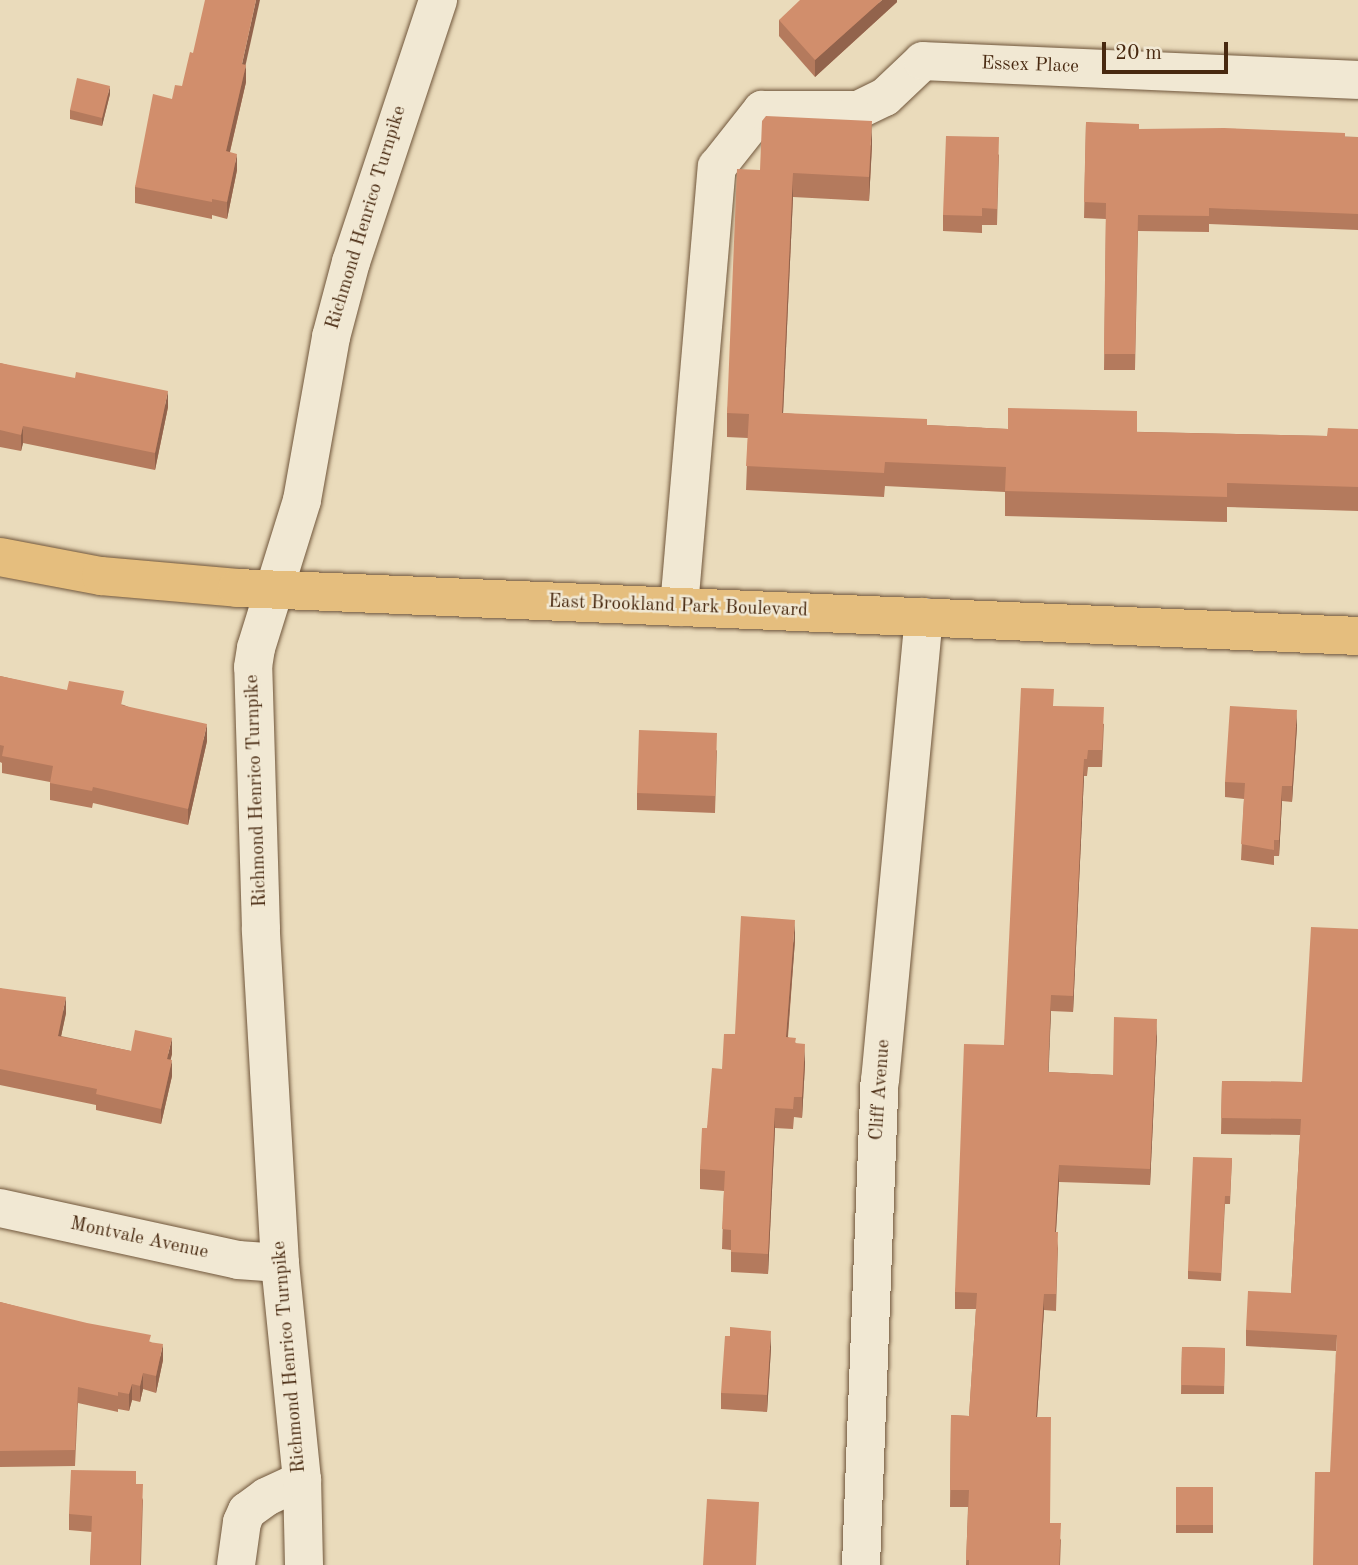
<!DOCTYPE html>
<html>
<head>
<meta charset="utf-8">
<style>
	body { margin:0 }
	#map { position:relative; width:1358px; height:1565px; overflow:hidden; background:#eadbbb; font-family:"Old Standard TT",serif }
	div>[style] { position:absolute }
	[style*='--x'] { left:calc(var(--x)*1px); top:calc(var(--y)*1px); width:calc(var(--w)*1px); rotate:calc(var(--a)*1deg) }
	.roads { filter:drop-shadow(0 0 2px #70563b) drop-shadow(0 0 2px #70563b) }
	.minor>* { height:38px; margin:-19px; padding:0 19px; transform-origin:19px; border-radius:19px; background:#f1e8d3 }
	.major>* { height:38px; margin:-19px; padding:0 19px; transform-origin:19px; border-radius:19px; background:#e5be7e }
	.wall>* { inset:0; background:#b47a5d }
	.shaded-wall>* { inset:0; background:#92634c }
	.building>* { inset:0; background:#d18e6c }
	span { translate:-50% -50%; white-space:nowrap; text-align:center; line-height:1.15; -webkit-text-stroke:5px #f1e8d3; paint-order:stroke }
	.street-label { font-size:19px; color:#482910 }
	.scale { position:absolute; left:1102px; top:42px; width:126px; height:32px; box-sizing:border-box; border:4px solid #482910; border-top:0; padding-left:9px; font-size:21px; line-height:24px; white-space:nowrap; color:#482910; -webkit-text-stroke:5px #f1e8d3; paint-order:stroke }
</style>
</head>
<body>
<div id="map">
	<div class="roads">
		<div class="minor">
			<i style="--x:679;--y:607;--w:442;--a:-85.1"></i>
			<i style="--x:717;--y:167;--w:73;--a:-51.7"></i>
			<i style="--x:762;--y:110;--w:96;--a:0"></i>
			<i style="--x:858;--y:110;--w:30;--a:-26"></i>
			<i style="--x:885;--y:97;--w:52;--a:-43.5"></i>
			<i style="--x:923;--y:61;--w:435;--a:2.5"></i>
			<i style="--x:0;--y:1208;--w:244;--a:12.3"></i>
			<i style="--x:238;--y:1260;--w:42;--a:4.1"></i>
			<i style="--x:236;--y:1565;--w:43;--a:-82.1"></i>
			<i style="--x:242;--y:1522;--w:12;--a:-66"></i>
			<i style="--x:247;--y:1511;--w:24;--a:-36"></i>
			<i style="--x:266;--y:1497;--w:40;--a:-25"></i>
			<i style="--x:304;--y:1565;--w:85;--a:-91.3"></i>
			<i style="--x:302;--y:1480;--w:218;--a:-95.8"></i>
			<i style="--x:280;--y:1263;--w:335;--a:-93.3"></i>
			<i style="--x:261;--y:929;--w:262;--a:-91.7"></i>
			<i style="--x:253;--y:667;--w:19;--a:-81"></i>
			<i style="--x:256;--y:648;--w:155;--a:-72.7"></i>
			<i style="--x:302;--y:500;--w:166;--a:-79.9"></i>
			<i style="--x:331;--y:337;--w:78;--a:-75.1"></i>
			<i style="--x:351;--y:262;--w:276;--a:-71.6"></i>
			<i style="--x:861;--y:1565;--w:484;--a:-87.8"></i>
			<i style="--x:880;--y:1081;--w:466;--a:-84.6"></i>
		</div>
		<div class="major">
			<i style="--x:0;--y:557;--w:103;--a:10.7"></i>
			<i style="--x:101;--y:576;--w:137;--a:5"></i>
			<i style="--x:237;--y:588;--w:1122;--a:2.45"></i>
		</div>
	</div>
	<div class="wall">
		<i style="clip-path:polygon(897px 0,897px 2px,815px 77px,779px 36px,779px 20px)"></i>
		<i style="clip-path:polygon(245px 65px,246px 82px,230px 152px,237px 170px,227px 219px,212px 215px,212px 219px,135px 203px,135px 187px,172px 99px)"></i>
		<i style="clip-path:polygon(110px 94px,102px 126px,70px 119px,70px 110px)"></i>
		<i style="clip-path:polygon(1086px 122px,1139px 129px,1358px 137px,1358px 230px,1209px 224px,1209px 232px,1138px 231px,1135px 370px,1104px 370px,1106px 219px,1084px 218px)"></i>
		<i style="clip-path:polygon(872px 145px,869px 201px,793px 197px,783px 413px,927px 425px,1008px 429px,1327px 436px,1358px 429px,1358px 511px,1227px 507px,1227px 522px,1005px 516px,1005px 492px,885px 486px,884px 497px,746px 490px,748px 438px,727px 437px,727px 413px,760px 170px)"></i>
		<i style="clip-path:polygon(999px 154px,997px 225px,982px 225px,982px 233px,943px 231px,943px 215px)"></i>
		<i style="clip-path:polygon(0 363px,168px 407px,155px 470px,23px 443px,21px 451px,0 447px)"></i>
		<i style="clip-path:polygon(0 676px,124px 705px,207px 741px,188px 825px,93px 803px,92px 808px,50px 800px,50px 782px,2px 773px,2px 763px,0 762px)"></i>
		<i style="clip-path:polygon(1054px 706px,1104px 724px,1102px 767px,1088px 767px,1087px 776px,1084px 776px,1073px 1012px,1051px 1011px,1048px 1072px,1113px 1075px,1157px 1035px,1150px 1185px,1059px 1182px,1056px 1232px,1058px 1248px,1056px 1311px,1044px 1310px,1037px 1417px,1050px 1523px,1061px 1540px,1060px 1565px,966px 1565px,968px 1507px,950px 1507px,951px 1415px,969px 1416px,976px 1309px,955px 1309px,955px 1292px,1004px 1045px)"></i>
		<i style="clip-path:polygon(1297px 726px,1292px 802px,1282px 801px,1279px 856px,1274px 856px,1274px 865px,1241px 860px,1244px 799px,1225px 797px,1225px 782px)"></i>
		<i style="clip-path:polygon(717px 750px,715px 813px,637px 810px,637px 793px)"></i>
		<i style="clip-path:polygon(1358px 929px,1330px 1472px,1336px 1351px,1246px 1346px,1246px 1330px,1291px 1293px,1300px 1135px,1221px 1134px,1222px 1081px,1302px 1082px)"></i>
		<i style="clip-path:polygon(795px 940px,788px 1037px,796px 1043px,805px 1064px,802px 1118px,794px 1117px,793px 1129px,775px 1128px,768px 1274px,731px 1272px,731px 1250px,722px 1249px,724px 1191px,700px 1189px,700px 1169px,707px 1128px,735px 1034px)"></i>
		<i style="clip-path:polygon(0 988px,66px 1013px,61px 1036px,131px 1051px,172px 1054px,170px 1060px,172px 1076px,161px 1124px,96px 1110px,96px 1105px,0 1085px)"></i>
		<i style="clip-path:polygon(1232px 1158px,1230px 1204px,1225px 1204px,1221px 1281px,1188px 1279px,1188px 1271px)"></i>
		<i style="clip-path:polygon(0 1302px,151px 1342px,163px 1360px,156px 1393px,143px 1389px,140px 1402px,132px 1400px,129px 1411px,118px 1409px,118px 1412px,78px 1403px,75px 1466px,0 1467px)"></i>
		<i style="clip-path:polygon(1182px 1347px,1225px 1348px,1224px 1394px,1181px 1394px)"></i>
		<i style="clip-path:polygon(771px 1348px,767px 1412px,721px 1409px,721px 1393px)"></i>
		<i style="clip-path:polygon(136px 1484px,143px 1500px,141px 1565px,90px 1565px,92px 1532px,69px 1530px,69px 1514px)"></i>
		<i style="clip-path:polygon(1176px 1487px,1213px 1487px,1213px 1533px,1176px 1533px)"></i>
	</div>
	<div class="shaded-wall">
		<i style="clip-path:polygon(256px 0,260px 0,242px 81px,242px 64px)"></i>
		<i style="clip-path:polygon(882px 0,897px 0,897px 2px,815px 77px,815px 60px)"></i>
		<i style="clip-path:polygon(246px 65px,246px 82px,226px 168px,226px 151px)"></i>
		<i style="clip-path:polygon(110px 86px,110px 94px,102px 126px,102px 118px)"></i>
		<i style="clip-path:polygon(872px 121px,872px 145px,869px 201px,869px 177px)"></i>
		<i style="clip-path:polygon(237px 154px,237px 170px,227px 219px,227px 202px)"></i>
		<i style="clip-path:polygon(793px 173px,793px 197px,782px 437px,782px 413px)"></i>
		<i style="clip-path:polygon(168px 391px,168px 407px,155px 470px,155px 453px)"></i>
		<i style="clip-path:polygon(23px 426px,23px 443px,21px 451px,21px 435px)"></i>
		<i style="clip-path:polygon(1297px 710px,1297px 726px,1292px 802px,1292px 786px)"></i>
		<i style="clip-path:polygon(207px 724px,207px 741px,188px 825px,188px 809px)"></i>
		<i style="clip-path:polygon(1084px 759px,1084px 776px,1073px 1012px,1073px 996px)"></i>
		<i style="clip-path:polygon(1282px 786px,1282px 801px,1279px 856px,1279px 840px)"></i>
		<i style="clip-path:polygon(795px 920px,795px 940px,786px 1057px,786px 1037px)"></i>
		<i style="clip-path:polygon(1051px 995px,1051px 1011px,1048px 1089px,1048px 1072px)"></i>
		<i style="clip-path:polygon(66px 997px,66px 1013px,58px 1051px,58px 1036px)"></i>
		<i style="clip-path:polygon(1157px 1019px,1157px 1035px,1150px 1185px,1150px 1169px)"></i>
		<i style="clip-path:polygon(172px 1038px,172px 1054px,167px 1075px,167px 1059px)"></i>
		<i style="clip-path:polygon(805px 1044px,805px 1064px,802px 1118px,802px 1097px)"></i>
		<i style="clip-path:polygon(172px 1060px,172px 1076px,161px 1124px,161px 1109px)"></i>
		<i style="clip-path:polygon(775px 1108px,775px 1128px,768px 1274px,768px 1254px)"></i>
		<i style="clip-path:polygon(1059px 1165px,1059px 1182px,1055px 1248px,1055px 1232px)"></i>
		<i style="clip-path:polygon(1044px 1294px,1044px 1310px,1036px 1433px,1036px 1417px)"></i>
		<i style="clip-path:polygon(771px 1331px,771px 1348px,767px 1412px,767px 1395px)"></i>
		<i style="clip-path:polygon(163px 1344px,163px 1360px,156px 1393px,156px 1376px)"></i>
		<i style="clip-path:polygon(143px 1373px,143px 1389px,140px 1402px,140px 1386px)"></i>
		<i style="clip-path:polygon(132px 1384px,132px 1400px,129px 1411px,129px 1394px)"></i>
	</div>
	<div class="building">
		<i style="clip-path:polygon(205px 0,256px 0,242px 64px,246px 65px,226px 151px,237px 154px,227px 202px,212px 199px,212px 202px,135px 187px,153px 94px,172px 99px,175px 85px,182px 86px,190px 52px,193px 53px)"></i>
		<i style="clip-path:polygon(800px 0,882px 0,815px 60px,779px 20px)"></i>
		<i style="clip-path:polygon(77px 78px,110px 86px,102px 118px,70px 110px)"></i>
		<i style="clip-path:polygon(766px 116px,872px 121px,869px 177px,793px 173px,782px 413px,927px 419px,927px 425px,1008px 429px,1008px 408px,1137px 411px,1137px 432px,1327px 436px,1328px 428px,1358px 429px,1358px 487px,1227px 483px,1227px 497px,1005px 491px,1006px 467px,885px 462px,884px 473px,746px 466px,749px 414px,727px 413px,737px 169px,760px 170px,762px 121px)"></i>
		<i style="clip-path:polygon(1086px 122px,1139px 124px,1139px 129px,1224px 128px,1345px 133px,1345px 137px,1358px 137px,1358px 214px,1209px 208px,1209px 216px,1138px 215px,1135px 354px,1104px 354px,1106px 203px,1084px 202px)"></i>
		<i style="clip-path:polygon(946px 136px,999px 137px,997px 209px,982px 208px,982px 216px,943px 215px)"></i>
		<i style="clip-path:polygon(0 363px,75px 378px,76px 372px,168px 391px,155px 453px,23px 426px,21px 435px,0 430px)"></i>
		<i style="clip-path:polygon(0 676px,67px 690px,69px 681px,124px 691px,121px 705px,207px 724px,188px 809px,93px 787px,92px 791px,50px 783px,53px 766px,2px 756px,4px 746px,0 745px)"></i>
		<i style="clip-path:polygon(1021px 688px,1054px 689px,1053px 706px,1104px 707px,1102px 750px,1088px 750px,1087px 759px,1084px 759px,1073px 996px,1051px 995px,1048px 1072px,1113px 1075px,1114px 1017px,1157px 1019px,1150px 1169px,1059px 1165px,1055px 1232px,1058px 1232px,1056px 1294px,1044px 1294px,1036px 1417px,1051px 1417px,1050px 1523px,1061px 1523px,1059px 1565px,969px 1565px,969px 1560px,966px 1560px,969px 1490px,950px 1490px,951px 1415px,969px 1416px,977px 1293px,955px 1292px,964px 1044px,1004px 1045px)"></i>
		<i style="clip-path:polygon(1230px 706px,1297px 710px,1292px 786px,1282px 786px,1279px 840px,1274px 840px,1274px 850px,1241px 844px,1245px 783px,1225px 782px)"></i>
		<i style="clip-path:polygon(639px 730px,717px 733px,715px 796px,637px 793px)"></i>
		<i style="clip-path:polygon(741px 916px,795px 920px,786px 1037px,796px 1038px,795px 1043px,805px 1044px,802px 1097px,794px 1097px,793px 1109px,775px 1108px,768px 1254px,731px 1252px,731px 1230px,722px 1229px,725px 1171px,700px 1169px,702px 1128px,707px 1128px,712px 1068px,722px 1069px,724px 1034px,735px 1034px)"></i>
		<i style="clip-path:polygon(1311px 927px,1358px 929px,1358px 1565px,1313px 1565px,1315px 1472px,1330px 1472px,1337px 1335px,1246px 1330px,1248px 1291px,1291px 1293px,1301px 1119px,1221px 1118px,1222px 1081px,1302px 1082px)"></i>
		<i style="clip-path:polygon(0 988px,66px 997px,58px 1036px,131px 1051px,135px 1030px,172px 1038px,167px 1059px,172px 1060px,161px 1109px,96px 1094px,97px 1089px,0 1069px)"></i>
		<i style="clip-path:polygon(1193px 1157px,1232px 1158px,1230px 1196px,1225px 1196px,1221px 1273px,1188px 1271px)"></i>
		<i style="clip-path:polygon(0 1302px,87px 1323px,151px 1335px,149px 1342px,163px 1344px,156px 1376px,143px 1373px,140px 1386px,132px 1384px,129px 1394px,118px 1392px,118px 1396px,78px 1387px,75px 1450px,0 1451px)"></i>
		<i style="clip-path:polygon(730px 1327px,771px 1331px,767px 1395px,721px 1393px,725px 1336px,730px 1336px)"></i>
		<i style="clip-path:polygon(1182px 1347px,1225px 1348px,1224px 1386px,1181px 1385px)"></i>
		<i style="clip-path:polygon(71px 1470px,136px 1471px,136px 1484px,143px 1484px,140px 1565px,90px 1565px,92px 1516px,69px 1514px)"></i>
		<i style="clip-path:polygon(1176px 1487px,1213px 1487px,1213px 1525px,1176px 1525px)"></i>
		<i style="clip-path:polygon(707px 1499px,759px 1502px,756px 1565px,703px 1565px)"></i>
	</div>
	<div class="street-label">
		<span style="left:1030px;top:66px;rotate:2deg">Essex Place</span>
		<span style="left:367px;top:218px;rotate:-73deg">Richmond Henrico Turnpike</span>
		<span style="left:678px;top:607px;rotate:2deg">East Brookland Park Boulevard</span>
		<span style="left:257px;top:791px;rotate:-92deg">Richmond Henrico Turnpike</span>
		<span style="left:881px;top:1090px;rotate:-86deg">Cliff Avenue</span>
		<span style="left:139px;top:1239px;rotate:12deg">Montvale Avenue</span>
		<span style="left:290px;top:1357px;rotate:-95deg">Richmond Henrico Turnpike</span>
	</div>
	<div class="scale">20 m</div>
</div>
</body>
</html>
